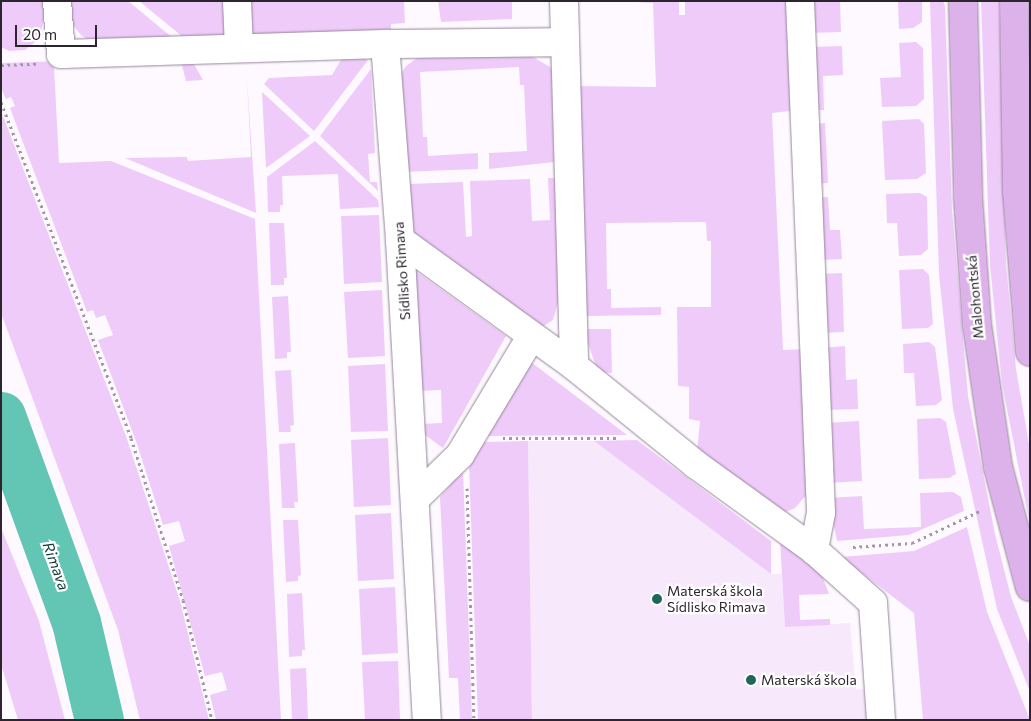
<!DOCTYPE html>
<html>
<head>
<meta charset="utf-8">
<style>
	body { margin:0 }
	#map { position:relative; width:1031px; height:721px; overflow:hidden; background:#fdf9fe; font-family:Commissioner,sans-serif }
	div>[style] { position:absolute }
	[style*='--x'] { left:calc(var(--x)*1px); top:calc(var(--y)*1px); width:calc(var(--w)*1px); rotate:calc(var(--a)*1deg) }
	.built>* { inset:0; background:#f7e8fc }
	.green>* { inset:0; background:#efcbfa }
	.river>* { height:49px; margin:-24.5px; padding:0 24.5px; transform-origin:24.5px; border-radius:24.5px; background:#63c5b3 }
	.path>* { height:3px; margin-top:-1.5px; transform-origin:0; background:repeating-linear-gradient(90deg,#9e99a0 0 2.5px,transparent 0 6.5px) }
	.roads { filter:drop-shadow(0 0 1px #97859c) drop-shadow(0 0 1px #97859c) }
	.minor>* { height:28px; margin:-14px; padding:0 14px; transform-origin:14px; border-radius:14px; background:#fff }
	.major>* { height:28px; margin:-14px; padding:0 14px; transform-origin:14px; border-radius:14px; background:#ddb1e9 }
	.dots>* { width:14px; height:14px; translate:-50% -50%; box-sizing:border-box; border:2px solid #fff; border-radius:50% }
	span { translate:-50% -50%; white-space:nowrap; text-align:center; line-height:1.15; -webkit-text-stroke:4.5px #fff; paint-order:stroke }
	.street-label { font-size:14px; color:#2c252f }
	.poi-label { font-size:14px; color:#2c252f }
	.left { translate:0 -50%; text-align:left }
	.water-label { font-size:15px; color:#0e3c35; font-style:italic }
	.frame { position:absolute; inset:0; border:2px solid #2c252f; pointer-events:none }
	.scale { position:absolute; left:15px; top:25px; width:82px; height:22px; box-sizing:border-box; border:2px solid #2c252f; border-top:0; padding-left:6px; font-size:15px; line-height:18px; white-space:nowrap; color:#2c252f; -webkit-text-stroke:4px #fff; paint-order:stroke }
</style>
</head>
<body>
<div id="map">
	<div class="built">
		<i style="clip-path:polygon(528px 441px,594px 441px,771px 574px,782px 574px,785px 627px,850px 623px,856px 690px,867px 689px,869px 720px,532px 720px)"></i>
	</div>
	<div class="green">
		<i style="clip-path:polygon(1px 1px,45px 1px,46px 12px,39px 39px,25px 50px,9px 51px,1px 47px)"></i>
		<i style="clip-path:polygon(65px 1px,128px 1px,179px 43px,90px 41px,81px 35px,68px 19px)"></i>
		<i style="clip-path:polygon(139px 1px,230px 1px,231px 40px,189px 42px)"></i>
		<i style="clip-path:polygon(246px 1px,404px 1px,405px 23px,391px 24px,391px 33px,247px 39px)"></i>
		<i style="clip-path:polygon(438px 1px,512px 1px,512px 19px,441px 22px)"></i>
		<i style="clip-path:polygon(620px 1px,679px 1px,679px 15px,685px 15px,685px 1px,793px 1px,798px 110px,772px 113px,783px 350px,809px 349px,805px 450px,808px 493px,795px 508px,781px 514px,696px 462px,700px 421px,689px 419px,689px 387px,678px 386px,677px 307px,711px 307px,711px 241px,707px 241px,706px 222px,606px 223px,607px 289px,611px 289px,611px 308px,661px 307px,661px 315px,584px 316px,577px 86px,656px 87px,653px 3px)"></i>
		<i style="clip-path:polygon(806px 1px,840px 1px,841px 32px,808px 33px)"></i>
		<i style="clip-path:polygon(898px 1px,922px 1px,922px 22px,913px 28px,899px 29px)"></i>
		<i style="clip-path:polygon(930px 1px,943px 1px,945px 6px,952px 210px,968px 396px,995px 534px,1011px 597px,1030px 646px,1030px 692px,997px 609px,953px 409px,939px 274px)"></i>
		<i style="clip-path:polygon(981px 1px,999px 1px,1006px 264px,1016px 369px,1030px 450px,1030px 525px,1002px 384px,990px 265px)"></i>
		<i style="clip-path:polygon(916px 42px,923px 48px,924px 99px,916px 106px,882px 107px,880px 78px,901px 77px,899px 43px)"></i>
		<i style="clip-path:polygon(842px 46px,843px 75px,823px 76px,824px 110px,811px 110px,808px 47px)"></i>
		<i style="clip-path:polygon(347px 50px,368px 60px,314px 131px,264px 84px,269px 78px,332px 75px)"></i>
		<i style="clip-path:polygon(526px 53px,550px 67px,557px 78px,552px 85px,554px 162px,489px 169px,489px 153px,527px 151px,524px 85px,520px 85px,519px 67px,420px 72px,423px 137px,427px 137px,428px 156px,478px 153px,478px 169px,400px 172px,395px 83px,406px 66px,419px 57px)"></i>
		<i style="clip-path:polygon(190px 57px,203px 80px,186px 81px,181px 61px,54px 67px,59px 163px,111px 161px,255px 219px,281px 720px,216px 720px,210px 695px,227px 690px,222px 672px,205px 676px,169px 546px,185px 541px,179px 521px,163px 525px,137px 444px,98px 340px,113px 335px,105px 315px,96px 318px,93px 310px,87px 312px,10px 108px,15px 106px,11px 97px,6px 99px,1px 88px,1px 63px)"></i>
		<i style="clip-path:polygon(371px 69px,375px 153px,368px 154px,370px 182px,377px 182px,378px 191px,320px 136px)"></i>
		<i style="clip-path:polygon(247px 80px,256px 213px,125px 158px,187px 157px,188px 161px,251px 157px)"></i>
		<i style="clip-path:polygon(262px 92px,310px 136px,266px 168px)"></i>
		<i style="clip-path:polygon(1px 111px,126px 436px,180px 601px,209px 720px,140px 720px,118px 630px,1px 313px)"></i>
		<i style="clip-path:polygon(919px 119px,924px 124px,926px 173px,917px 179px,885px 180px,882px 121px)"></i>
		<i style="clip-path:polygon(825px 123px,828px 183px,814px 184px,812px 124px)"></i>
		<i style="clip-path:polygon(315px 141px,378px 200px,379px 207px,340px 209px,338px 174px,282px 176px,283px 205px,280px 205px,280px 212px,268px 212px,267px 177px)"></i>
		<i style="clip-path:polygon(548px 178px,555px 178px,559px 299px,553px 320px,542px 327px,412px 231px,410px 184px,463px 182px,466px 237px,472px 236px,470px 181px,530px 179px,532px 221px,550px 220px)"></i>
		<i style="clip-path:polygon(920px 193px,927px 197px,928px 249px,921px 255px,899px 256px,897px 223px,887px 223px,886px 194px)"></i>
		<i style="clip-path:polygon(815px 197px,828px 197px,830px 230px,840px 230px,842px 259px,818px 260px)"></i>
		<i style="clip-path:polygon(379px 215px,382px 282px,344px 284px,341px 216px)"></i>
		<i style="clip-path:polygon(269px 223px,284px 223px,287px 278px,284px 278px,284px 285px,271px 285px)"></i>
		<i style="clip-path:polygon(923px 269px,929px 275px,933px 324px,928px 328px,902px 329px,899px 270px)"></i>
		<i style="clip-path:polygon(414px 270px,506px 336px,443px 448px,421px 432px,420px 424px,442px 423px,441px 390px,419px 391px)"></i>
		<i style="clip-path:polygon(842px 273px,844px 332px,821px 333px,818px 274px)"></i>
		<i style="clip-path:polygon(382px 290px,385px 356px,348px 358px,344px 292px)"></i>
		<i style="clip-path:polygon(288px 296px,291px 352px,287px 352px,287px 358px,275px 359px,272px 297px)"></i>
		<i style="clip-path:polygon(583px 329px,611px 329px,612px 373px,598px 372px)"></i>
		<i style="clip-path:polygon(929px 342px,935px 347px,942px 400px,936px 405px,916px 406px,914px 373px,904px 373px,903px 344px)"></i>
		<i style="clip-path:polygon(845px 346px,846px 380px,857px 379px,858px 409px,825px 410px,822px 348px)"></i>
		<i style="clip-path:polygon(527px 359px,627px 435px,484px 436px)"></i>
		<i style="clip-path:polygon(385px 364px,388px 431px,351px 432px,348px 366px)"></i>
		<i style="clip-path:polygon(291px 370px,294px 425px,290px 426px,291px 432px,279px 432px,275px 371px)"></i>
		<i style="clip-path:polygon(940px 418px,946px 422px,956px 474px,949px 478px,919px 479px,917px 419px)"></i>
		<i style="clip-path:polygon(859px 421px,862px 481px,828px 483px,825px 423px)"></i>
		<i style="clip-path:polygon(388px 438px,391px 505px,354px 507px,351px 440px)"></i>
		<i style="clip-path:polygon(637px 440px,771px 541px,771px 574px,594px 441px)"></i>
		<i style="clip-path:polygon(528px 441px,532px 720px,478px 720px,469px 464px,481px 442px)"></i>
		<i style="clip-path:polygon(295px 443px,298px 502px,294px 502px,295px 508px,282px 508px,279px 444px)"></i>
		<i style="clip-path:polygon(463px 470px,472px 720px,460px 720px,458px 678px,449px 678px,440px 497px)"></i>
		<i style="clip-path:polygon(953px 492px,961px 497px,964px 511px,909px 535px,837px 541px,828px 498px,862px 496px,864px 529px,921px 527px,920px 493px)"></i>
		<i style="clip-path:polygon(391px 513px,394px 579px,358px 581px,355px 515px)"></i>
		<i style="clip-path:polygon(283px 520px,298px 520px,301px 575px,298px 576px,298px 581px,286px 582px)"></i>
		<i style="clip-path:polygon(967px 527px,987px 612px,1030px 720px,923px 720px,914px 613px,841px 557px,914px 551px)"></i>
		<i style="clip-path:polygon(1px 528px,39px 621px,65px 720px,18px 720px,1px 664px)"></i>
		<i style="clip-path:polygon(780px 540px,820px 570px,829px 594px,799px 595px,800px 620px,830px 619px,830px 625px,785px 627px)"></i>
		<i style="clip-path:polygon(395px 587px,398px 653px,362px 655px,359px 589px)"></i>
		<i style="clip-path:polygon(302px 593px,305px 650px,302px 650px,302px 656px,289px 657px,287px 594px)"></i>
		<i style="clip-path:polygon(398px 661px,400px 720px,365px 720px,362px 662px)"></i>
		<i style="clip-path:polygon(306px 668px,308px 720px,292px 720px,290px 669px)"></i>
	</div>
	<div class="river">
		<i style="--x:1;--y:416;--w:219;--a:70"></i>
		<i style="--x:76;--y:622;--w:101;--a:76.8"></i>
	</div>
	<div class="path">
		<i style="--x:1;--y:65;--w:35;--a:-2"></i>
		<i style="--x:1;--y:102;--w:360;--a:68.8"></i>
		<i style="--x:131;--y:438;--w:170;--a:72.2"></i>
		<i style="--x:183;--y:600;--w:123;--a:76.4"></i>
		<i style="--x:503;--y:438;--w:114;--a:0"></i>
		<i style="--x:467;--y:488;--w:232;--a:88.3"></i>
		<i style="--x:853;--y:547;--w:59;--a:-3.9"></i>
		<i style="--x:912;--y:543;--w:77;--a:-25.2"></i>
	</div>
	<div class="roads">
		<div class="minor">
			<i style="--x:57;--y:1;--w:53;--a:85.7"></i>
			<i style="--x:61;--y:54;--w:324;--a:-1.8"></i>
			<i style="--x:385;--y:44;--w:197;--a:85.6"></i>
			<i style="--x:400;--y:240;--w:481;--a:86.8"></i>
			<i style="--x:237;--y:1;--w:47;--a:87.6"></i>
			<i style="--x:564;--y:1;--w:365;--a:88.4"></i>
			<i style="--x:800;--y:1;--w:512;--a:87.65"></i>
			<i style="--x:821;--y:513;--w:38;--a:101"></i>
			<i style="--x:385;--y:44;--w:180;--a:-0.6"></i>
			<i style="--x:400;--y:240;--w:215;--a:35.9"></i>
			<i style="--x:574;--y:366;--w:156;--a:39"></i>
			<i style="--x:695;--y:464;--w:147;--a:35.9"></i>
			<i style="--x:814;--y:550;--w:79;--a:41.9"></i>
			<i style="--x:873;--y:603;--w:117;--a:86.1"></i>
			<i style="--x:416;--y:498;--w:62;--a:-44.3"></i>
			<i style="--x:460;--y:455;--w:138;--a:-59"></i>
		</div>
		<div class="major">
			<i style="--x:963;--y:1;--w:196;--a:88.5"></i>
			<i style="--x:968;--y:197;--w:128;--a:86"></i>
			<i style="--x:977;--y:325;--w:144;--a:81.6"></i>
			<i style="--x:998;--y:467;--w:124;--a:75.1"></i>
			<i style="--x:1014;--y:1;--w:190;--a:89.1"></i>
			<i style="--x:1017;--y:191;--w:161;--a:85.4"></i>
		</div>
	</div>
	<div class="dots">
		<i style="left:657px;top:599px;background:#1f665b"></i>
		<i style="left:751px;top:680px;background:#1f665b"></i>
	</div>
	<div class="street-label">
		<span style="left:402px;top:271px;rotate:-94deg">Sídlisko Rimava</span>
		<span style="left:975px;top:297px;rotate:-95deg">Malohontská</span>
	</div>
	<div class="poi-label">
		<span class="left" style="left:667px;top:599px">Materská škola<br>Sídlisko Rimava</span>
		<span class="left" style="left:761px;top:680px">Materská škola</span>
	</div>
	<div class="water-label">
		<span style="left:56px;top:566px;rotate:70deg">Rimava</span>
	</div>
	<div class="frame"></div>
	<div class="scale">20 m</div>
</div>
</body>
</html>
